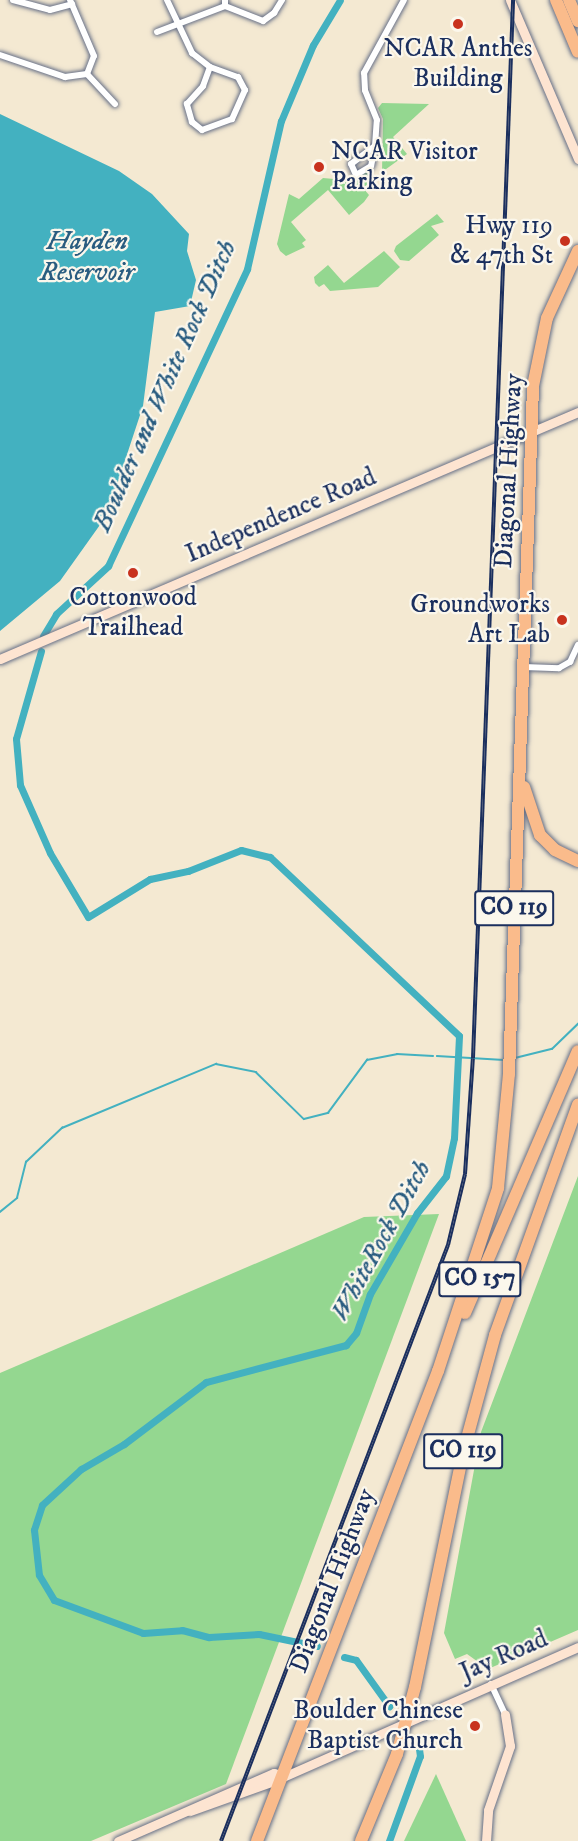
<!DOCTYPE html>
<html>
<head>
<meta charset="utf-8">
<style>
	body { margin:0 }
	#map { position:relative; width:578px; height:1841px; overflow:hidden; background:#f4e9d2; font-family:"IM FELL DW Pica",serif }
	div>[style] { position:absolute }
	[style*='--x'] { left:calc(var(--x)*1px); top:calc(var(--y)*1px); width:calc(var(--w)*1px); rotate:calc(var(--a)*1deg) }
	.green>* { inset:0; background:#94d790 }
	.water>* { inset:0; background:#43b1c0 }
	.stream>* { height:1.5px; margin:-0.75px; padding:0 0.75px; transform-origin:0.75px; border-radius:0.75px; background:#43b1c0 }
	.canal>* { height:7px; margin:-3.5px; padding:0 3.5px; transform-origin:3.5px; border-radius:3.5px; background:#43b1c0 }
	.roads { filter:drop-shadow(0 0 2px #677087) drop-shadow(0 0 2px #677087) }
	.street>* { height:6px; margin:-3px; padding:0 3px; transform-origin:3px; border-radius:3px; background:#fff }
	.secondary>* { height:9px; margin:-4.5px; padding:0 4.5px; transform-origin:4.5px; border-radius:4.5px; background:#fde4d1 }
	.highway>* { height:12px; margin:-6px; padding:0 6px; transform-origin:6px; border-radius:6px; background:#fabb8b }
	.rail>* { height:4px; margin-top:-2px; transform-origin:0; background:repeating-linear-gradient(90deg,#fbf7ec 0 4.5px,#1b2f5e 0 9px); box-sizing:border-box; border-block:2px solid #1b2f5e }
	.dots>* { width:16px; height:16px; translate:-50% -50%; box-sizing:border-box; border:3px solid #fbf7ec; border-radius:50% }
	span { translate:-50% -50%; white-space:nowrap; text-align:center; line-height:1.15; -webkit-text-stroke:4.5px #fbf7ec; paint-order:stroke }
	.shield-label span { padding:2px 4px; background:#fbf7ec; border:2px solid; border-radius:4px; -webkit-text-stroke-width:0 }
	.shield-label { font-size:24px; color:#1b2f5e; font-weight:700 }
	.poi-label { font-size:26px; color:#1b2f5e }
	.left { translate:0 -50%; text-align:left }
	.right { translate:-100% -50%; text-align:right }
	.street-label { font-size:26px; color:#1b2f5e }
	.water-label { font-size:27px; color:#295c80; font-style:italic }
</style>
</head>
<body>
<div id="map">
	<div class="green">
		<i style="clip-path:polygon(382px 103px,429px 104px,393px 137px,407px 154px,382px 172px,383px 119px,378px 108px)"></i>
		<i style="clip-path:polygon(366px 171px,374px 179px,363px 188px,369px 195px,364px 202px,349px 215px,328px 190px,291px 222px,306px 240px,302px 243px,305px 247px,286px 256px,280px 251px,277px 244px,289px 194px,299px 199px,323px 178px,356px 181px)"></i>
		<i style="clip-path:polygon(437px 214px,444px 222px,431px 226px,439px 235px,409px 261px,400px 260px,394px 251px,396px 246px)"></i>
		<i style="clip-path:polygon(384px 251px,400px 267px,378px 287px,330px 291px,324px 284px,319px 287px,315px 283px,314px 277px,328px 265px,344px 283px)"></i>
		<i style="clip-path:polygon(578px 1176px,578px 1630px,488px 1669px,467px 1654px,455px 1659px,444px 1633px,481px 1432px)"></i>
		<i style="clip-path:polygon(439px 1214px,226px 1784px,91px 1841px,0 1841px,0 1373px,364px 1217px)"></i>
		<i style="clip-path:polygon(436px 1774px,466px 1841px,404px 1841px)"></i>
	</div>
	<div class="water">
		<i style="clip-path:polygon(0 114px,119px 171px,152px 194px,189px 234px,187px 251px,196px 280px,190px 306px,155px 312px,143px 406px,107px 515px,60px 581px,0 631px)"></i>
	</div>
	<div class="stream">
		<i style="--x:437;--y:1056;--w:67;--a:3.4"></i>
		<i style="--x:515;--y:1058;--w:38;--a:-14"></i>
		<i style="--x:552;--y:1049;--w:36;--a:-44"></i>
		<i style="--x:0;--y:1212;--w:22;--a:-39"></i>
		<i style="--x:17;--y:1198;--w:37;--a:-76"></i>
		<i style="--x:26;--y:1162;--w:50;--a:-43.4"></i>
		<i style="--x:62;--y:1128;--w:167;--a:-22.6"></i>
		<i style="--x:216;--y:1064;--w:41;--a:11.3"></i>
		<i style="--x:256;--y:1072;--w:67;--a:44.4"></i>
		<i style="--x:304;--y:1119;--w:25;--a:-14"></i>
		<i style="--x:328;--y:1113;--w:66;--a:-53.7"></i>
		<i style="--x:367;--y:1060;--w:31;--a:-11"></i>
		<i style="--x:397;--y:1054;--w:36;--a:3"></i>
	</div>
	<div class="canal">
		<i style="--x:43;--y:636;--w:26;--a:-59"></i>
		<i style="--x:56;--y:614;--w:71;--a:-42.7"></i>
		<i style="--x:108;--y:566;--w:328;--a:-64.9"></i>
		<i style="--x:247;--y:269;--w:152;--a:-77.1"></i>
		<i style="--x:281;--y:121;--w:82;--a:-67.2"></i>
		<i style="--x:313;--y:45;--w:52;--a:-59"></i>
		<i style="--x:41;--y:651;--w:91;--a:105.9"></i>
		<i style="--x:16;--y:739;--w:46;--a:85"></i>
		<i style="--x:20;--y:785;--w:74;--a:66.2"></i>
		<i style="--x:50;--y:853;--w:74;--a:59.3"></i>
		<i style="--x:88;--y:917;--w:73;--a:-31.5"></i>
		<i style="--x:150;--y:879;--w:39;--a:-12"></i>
		<i style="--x:188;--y:871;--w:57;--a:-21.6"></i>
		<i style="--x:241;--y:850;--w:30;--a:14"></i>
		<i style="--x:270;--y:857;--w:260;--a:43.4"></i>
		<i style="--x:459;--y:1036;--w:102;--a:92.8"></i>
		<i style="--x:454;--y:1138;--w:39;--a:102"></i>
		<i style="--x:446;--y:1176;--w:47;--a:128.1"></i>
		<i style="--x:417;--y:1213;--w:94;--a:120.1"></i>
		<i style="--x:370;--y:1294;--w:41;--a:109.7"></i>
		<i style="--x:356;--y:1333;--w:16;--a:130"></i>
		<i style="--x:346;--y:1345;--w:145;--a:165.2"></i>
		<i style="--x:206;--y:1382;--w:103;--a:142.9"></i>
		<i style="--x:124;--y:1444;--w:50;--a:149.8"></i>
		<i style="--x:81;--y:1469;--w:53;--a:137.3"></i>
		<i style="--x:42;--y:1505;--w:26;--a:108"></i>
		<i style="--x:34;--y:1530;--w:45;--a:83.7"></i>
		<i style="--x:39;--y:1575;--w:29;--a:59"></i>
		<i style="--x:54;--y:1600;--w:95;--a:20.3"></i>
		<i style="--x:143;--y:1633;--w:39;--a:-4"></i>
		<i style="--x:182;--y:1630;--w:28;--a:15"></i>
		<i style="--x:209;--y:1637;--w:50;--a:-3.4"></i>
		<i style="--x:259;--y:1634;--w:59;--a:11.7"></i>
		<i style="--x:344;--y:1657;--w:12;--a:14"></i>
		<i style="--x:356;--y:1660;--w:57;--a:54.3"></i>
		<i style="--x:389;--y:1841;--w:90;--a:-70"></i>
		<i style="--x:420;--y:1756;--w:15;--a:-98"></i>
	</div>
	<div class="roads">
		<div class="street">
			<i style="--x:13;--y:0;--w:38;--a:15"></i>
			<i style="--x:50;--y:10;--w:23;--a:-15"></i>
			<i style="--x:167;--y:0;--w:59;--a:64.7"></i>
			<i style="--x:192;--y:53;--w:23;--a:38"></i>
			<i style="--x:225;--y:0;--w:6;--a:90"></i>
			<i style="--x:225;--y:6;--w:41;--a:21.5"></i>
			<i style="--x:263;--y:21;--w:14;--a:-36"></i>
			<i style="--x:274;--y:13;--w:15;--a:-58"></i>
			<i style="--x:157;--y:32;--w:73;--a:-20.9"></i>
			<i style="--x:0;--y:55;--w:69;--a:18.7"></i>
			<i style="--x:65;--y:77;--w:22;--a:-8"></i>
			<i style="--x:87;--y:74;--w:19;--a:-69"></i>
			<i style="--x:94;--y:56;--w:61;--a:-113.2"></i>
			<i style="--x:210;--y:67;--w:30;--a:20"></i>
			<i style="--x:238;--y:77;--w:15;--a:62"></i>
			<i style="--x:245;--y:90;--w:32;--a:114"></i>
			<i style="--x:232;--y:119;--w:32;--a:160"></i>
			<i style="--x:202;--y:130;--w:13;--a:-141"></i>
			<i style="--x:192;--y:122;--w:19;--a:-106"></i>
			<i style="--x:187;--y:104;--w:24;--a:-48"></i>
			<i style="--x:203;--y:86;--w:20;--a:-70"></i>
			<i style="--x:87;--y:74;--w:41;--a:47"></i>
			<i style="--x:375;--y:146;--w:20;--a:101"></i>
			<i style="--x:371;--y:166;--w:17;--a:149"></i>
			<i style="--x:356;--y:175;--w:12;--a:-114"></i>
			<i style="--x:351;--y:164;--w:30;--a:-37"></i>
			<i style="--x:375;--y:146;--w:26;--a:-86"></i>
			<i style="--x:377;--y:120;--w:32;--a:-112"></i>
			<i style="--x:365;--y:90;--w:17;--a:-93"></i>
			<i style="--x:364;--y:73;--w:83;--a:-61.3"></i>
			<i style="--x:524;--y:667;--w:35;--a:2"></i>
			<i style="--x:559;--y:668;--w:13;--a:-29"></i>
			<i style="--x:570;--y:662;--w:19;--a:-65"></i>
			<i style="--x:491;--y:1684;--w:33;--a:65"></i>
		</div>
		<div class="secondary">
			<i style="--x:510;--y:0;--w:173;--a:66.8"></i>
			<i style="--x:0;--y:659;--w:629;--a:-23.14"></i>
			<i style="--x:190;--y:1811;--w:89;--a:-19.7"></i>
			<i style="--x:274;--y:1781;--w:332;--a:-23.8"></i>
			<i style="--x:118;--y:1841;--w:170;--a:-23.6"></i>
			<i style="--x:274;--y:1773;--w:7;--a:16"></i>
			<i style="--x:486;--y:1841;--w:31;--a:-86"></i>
			<i style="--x:488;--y:1810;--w:68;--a:-71"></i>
			<i style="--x:510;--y:1746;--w:32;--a:-99"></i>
		</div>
		<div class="highway">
			<i style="--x:556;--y:0;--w:56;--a:67.1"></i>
			<i style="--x:569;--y:0;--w:23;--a:67"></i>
			<i style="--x:524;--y:787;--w:51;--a:71.6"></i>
			<i style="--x:540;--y:835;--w:21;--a:45"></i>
			<i style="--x:555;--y:850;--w:25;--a:26"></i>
			<i style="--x:465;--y:1313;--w:285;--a:-66.7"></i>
			<i style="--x:257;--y:1841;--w:504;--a:-68.94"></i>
			<i style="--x:438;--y:1371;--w:193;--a:-71.8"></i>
			<i style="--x:498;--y:1188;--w:115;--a:-84.5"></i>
			<i style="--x:509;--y:1074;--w:688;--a:-88"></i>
			<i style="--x:533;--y:386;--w:69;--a:-78.4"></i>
			<i style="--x:547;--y:318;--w:74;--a:-65.2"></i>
			<i style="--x:361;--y:1841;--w:94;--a:-67.5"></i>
			<i style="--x:397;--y:1754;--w:69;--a:-75"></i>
			<i style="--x:415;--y:1687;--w:239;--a:-78.4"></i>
			<i style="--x:463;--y:1453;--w:122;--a:-74.8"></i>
			<i style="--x:495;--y:1335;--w:245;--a:-70.2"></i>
		</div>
	</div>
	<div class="rail">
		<i style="--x:221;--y:1841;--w:638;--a:-69.15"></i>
		<i style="--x:448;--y:1245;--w:73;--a:-76.5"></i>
		<i style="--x:465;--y:1174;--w:116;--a:-86.1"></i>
		<i style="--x:473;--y:1058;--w:1059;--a:-87.83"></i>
	</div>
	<div class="dots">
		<i style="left:458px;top:24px;background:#c8321e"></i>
		<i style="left:319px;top:167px;background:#c8321e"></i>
		<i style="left:565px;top:241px;background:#c8321e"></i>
		<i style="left:133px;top:573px;background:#c8321e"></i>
		<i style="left:562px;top:620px;background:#c8321e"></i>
		<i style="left:475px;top:1726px;background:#c8321e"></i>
	</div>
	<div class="shield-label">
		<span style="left:514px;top:908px">CO 119</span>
		<span style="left:480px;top:1279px">CO 157</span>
		<span style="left:463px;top:1451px">CO 119</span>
	</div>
	<div class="poi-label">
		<span style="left:458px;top:64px">NCAR Anthes<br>Building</span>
		<span class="left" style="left:331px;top:167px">NCAR Visitor<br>Parking</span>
		<span class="right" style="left:553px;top:241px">Hwy 119<br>&amp; 47th St</span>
		<span style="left:133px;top:613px">Cottonwood<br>Trailhead</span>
		<span class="right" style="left:550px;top:620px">Groundworks<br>Art Lab</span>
		<span class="right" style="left:463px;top:1726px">Boulder Chinese<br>Baptist Church</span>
	</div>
	<div class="street-label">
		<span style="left:509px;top:471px;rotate:-87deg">Diagonal Highway</span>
		<span style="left:281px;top:516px;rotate:-23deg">Independence Road</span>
		<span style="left:333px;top:1581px;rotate:-69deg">Diagonal Highway</span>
		<span style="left:504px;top:1656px;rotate:-23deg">Jay Road</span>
	</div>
	<div class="water-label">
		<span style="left:87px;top:257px">Hayden<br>Reservoir</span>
		<span style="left:165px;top:386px;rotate:-66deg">Boulder and White Rock Ditch</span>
		<span style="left:381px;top:1241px;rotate:-61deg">WhiteRock Ditch</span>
	</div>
</div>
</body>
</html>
